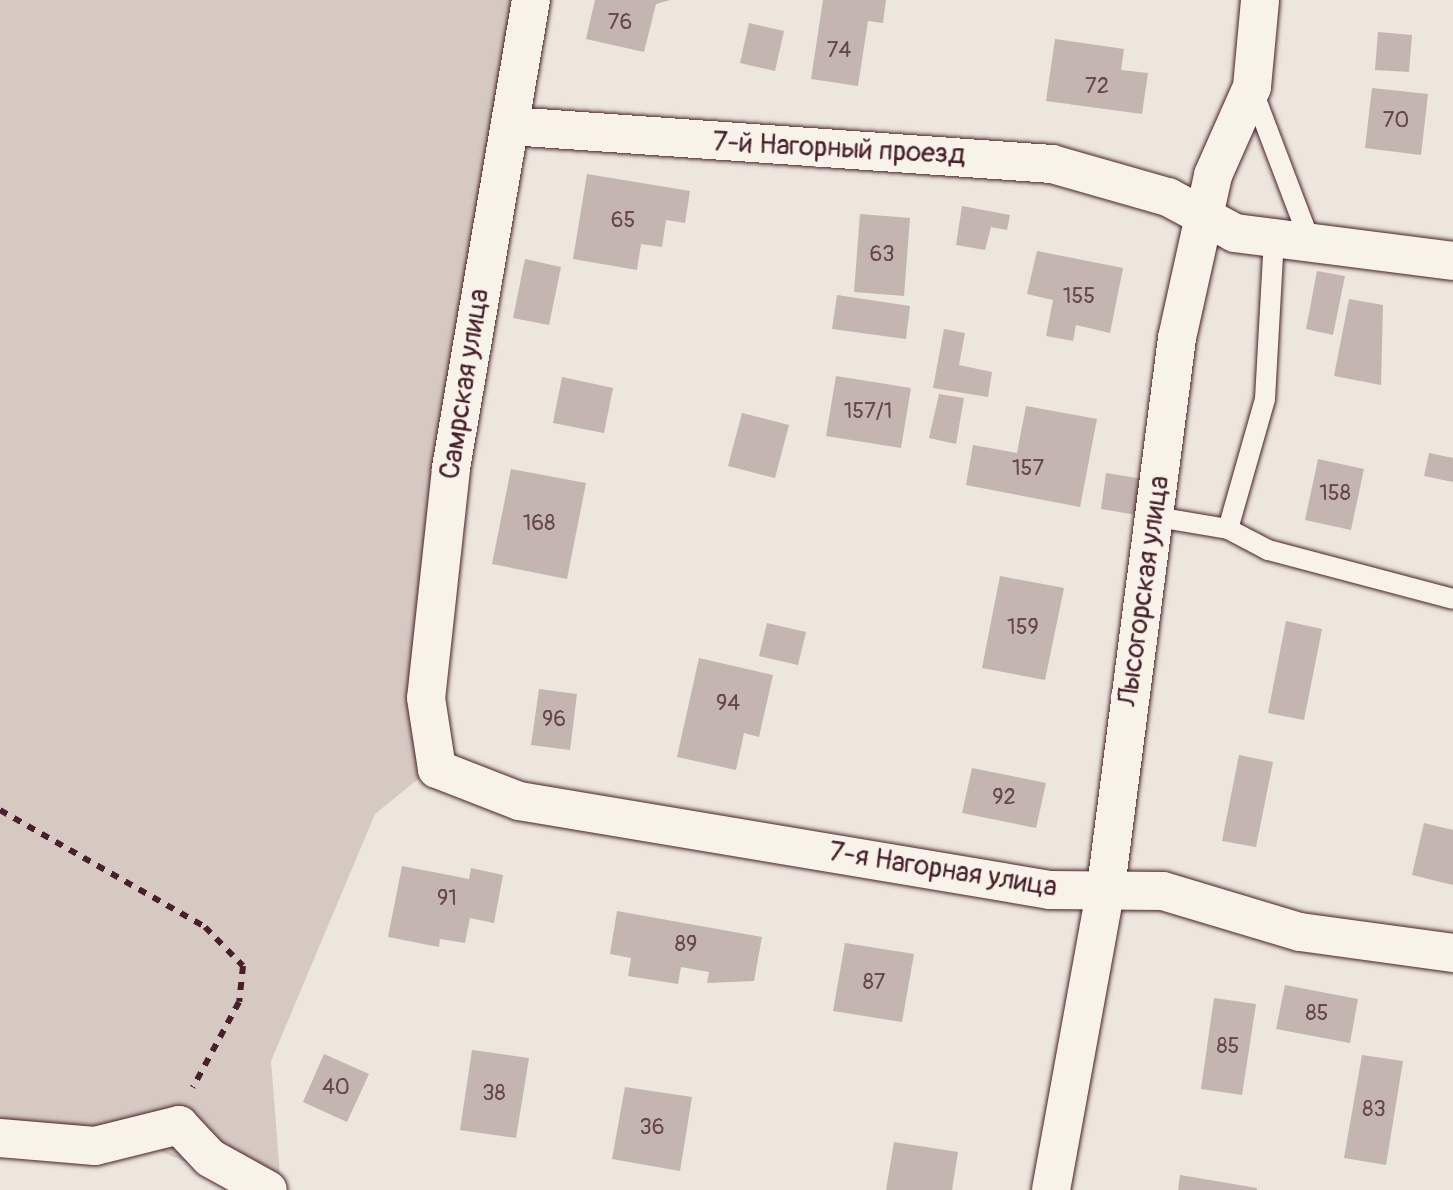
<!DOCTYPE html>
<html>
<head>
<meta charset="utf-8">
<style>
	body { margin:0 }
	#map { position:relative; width:1453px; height:1190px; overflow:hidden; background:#ece6dd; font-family:Pangolin,sans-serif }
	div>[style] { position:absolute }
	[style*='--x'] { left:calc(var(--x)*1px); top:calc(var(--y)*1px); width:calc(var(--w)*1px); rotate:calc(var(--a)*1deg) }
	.green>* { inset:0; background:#d5c9c2 }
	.building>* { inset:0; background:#c4b5b0 }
	.path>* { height:6px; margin-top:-3px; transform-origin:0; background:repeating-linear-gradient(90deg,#4a1f2b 0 8px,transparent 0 16px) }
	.roads { filter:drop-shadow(0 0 2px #4a1f2b) drop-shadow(0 0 2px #4a1f2b) }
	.service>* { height:20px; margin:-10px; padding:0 10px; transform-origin:10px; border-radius:10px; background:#f7f3e8 }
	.minor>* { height:38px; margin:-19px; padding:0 19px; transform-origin:19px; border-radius:19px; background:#f7f3e8 }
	span { translate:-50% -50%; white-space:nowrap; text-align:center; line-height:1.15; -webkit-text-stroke:10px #f7f3e8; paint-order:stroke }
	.number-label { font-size:22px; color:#68444c }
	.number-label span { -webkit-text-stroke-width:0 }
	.street-label { font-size:28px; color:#4a1f2b }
</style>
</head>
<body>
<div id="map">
	<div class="green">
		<i style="clip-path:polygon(0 0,522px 0,423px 775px,375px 814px,271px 1061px,280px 1176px,207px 1171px,160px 1151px,0 1149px)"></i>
	</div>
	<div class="building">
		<i style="clip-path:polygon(595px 0,670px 0,656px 4px,644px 52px,586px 39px)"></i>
		<i style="clip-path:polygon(823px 0,886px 0,883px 23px,868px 21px,858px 86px,811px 79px)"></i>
		<i style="clip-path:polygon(749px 23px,784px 31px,775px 71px,740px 63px)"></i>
		<i style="clip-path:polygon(1378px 32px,1412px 35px,1409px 72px,1375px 70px)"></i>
		<i style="clip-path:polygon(1055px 39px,1124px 49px,1121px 70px,1148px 73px,1142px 114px,1046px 101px)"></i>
		<i style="clip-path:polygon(1372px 88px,1428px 94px,1421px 155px,1365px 148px)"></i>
		<i style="clip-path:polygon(587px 174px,690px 191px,685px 223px,666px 220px,662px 247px,641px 244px,637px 270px,573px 259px)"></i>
		<i style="clip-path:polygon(962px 206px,1010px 215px,1007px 230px,991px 227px,985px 250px,956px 245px)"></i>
		<i style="clip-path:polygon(860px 214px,910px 218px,904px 296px,854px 292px)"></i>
		<i style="clip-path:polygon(1037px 251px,1123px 268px,1110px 333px,1076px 325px,1073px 341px,1046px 336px,1053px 300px,1027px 294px)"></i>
		<i style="clip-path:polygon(525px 259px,561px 267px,549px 325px,513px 318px)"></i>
		<i style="clip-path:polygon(1317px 271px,1345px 276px,1333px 335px,1306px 329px)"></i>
		<i style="clip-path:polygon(837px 295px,910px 306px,906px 339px,832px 329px)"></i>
		<i style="clip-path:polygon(1349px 299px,1383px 305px,1381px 385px,1334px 376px)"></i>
		<i style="clip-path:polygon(944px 329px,965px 333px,959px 365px,992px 372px,988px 397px,933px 388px)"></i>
		<i style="clip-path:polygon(836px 376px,911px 388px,901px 448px,826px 436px)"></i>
		<i style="clip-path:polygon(562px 377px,613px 388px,604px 433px,553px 423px)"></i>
		<i style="clip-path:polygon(939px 394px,964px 398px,956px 444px,929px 438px)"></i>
		<i style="clip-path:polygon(1026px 406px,1097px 419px,1080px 507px,966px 485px,973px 445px,1017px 453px)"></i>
		<i style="clip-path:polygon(742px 413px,789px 425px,775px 478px,728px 466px)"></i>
		<i style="clip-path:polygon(1429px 453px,1453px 458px,1453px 482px,1424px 476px)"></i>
		<i style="clip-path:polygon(1318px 459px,1364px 469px,1351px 530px,1305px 520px)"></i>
		<i style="clip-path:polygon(511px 469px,586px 483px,567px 579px,492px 564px)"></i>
		<i style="clip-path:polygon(1106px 473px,1143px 479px,1137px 515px,1101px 509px)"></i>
		<i style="clip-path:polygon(1000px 576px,1064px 588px,1045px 680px,982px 668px)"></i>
		<i style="clip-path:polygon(1286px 621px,1322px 629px,1304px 720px,1268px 713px)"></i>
		<i style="clip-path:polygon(767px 623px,806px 632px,798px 665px,759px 656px)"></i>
		<i style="clip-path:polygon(699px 658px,773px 675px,759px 737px,744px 733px,736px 770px,677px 757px)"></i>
		<i style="clip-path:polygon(539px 689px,577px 694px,570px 750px,531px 745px)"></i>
		<i style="clip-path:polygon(1239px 755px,1273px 762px,1256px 847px,1222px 841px)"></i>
		<i style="clip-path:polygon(972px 768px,1046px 783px,1036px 828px,962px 813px)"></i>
		<i style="clip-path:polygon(1424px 823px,1453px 830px,1453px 885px,1412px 875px)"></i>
		<i style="clip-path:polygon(402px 866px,469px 879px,471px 868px,503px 875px,494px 923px,470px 918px,465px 943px,440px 939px,439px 947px,388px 937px)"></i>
		<i style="clip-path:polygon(617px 911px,762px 937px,754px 981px,707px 983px,709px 972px,681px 967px,678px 984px,628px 976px,631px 958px,610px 954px)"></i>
		<i style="clip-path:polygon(845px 943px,914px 954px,902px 1022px,833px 1011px)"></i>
		<i style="clip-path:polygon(1285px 985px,1358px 999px,1350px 1043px,1276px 1029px)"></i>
		<i style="clip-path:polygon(1214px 998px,1256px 1004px,1242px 1095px,1201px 1089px)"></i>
		<i style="clip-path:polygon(472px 1050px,529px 1058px,516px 1138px,460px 1130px)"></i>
		<i style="clip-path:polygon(324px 1054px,369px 1074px,347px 1122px,303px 1102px)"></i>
		<i style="clip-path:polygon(1362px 1055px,1403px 1061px,1386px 1165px,1344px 1158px)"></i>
		<i style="clip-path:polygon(625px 1087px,692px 1097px,680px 1171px,612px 1159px)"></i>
		<i style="clip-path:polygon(894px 1142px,958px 1152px,952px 1190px,886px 1190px)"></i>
		<i style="clip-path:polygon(1180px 1175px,1257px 1188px,1257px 1190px,1178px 1190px)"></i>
	</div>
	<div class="path">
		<i style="--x:0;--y:810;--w:236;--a:29.7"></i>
		<i style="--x:205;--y:927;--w:54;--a:45.7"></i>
		<i style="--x:243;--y:966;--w:36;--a:96"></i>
		<i style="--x:239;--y:1002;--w:97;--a:118.4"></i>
	</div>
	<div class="roads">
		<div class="service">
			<i style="--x:1252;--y:89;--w:160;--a:69.2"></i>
			<i style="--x:1157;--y:517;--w:72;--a:9.6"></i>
			<i style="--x:1228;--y:529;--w:45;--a:27.7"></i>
			<i style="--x:1268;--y:550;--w:191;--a:14.8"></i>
			<i style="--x:1228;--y:529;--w:135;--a:-74.1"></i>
			<i style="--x:1265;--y:399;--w:163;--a:-86.8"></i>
		</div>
		<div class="minor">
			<i style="--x:531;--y:0;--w:476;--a:99.7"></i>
			<i style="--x:451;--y:469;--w:230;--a:96.2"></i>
			<i style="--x:426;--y:698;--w:72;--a:81.2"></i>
			<i style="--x:437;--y:769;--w:88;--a:21.3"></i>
			<i style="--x:519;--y:801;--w:538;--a:9.51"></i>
			<i style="--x:1050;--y:890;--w:113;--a:0.5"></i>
			<i style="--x:1163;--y:891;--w:143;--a:16.7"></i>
			<i style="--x:1300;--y:932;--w:154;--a:7.8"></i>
			<i style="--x:510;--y:126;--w:543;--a:4.01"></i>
			<i style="--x:1052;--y:164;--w:121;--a:15.9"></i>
			<i style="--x:1168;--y:197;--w:76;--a:28.2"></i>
			<i style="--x:1235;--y:233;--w:220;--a:7.3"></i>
			<i style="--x:0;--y:1138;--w:95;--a:4.8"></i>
			<i style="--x:95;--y:1146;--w:87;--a:-14"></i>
			<i style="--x:179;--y:1125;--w:45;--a:46.8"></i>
			<i style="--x:210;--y:1158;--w:66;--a:28.9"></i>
			<i style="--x:1051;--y:1190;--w:308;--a:-79.7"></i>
			<i style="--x:1106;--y:887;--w:554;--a:-82.63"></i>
			<i style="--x:1177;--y:338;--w:167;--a:-77.5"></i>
			<i style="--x:1213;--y:175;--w:96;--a:-66.1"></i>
			<i style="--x:1252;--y:87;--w:87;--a:-84.7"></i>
		</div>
	</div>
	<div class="number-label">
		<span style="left:620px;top:23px">76</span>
		<span style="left:839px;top:51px">74</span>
		<span style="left:1097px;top:87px">72</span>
		<span style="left:1396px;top:121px">70</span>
		<span style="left:623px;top:221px">65</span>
		<span style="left:882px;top:255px">63</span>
		<span style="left:1079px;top:297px">155</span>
		<span style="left:868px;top:412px">157/1</span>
		<span style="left:1028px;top:469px">157</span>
		<span style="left:1335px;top:494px">158</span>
		<span style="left:539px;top:524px">168</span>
		<span style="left:1023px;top:628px">159</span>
		<span style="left:728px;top:704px">94</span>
		<span style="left:554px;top:720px">96</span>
		<span style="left:1004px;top:798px">92</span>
		<span style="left:447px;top:899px">91</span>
		<span style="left:686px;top:945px">89</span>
		<span style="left:874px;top:983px">87</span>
		<span style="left:1317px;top:1014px">85</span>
		<span style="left:1228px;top:1047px">85</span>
		<span style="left:336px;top:1088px">40</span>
		<span style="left:494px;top:1094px">38</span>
		<span style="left:1374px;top:1110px">83</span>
		<span style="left:652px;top:1128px">36</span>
	</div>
	<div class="street-label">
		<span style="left:839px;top:149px;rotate:3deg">7-й Нагорный проезд</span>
		<span style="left:465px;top:384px;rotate:-81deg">Самрская улица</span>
		<span style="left:1144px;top:591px;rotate:-82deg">Лысогорская улица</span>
		<span style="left:943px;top:870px;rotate:9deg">7-я Нагорная улица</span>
	</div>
</div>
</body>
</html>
